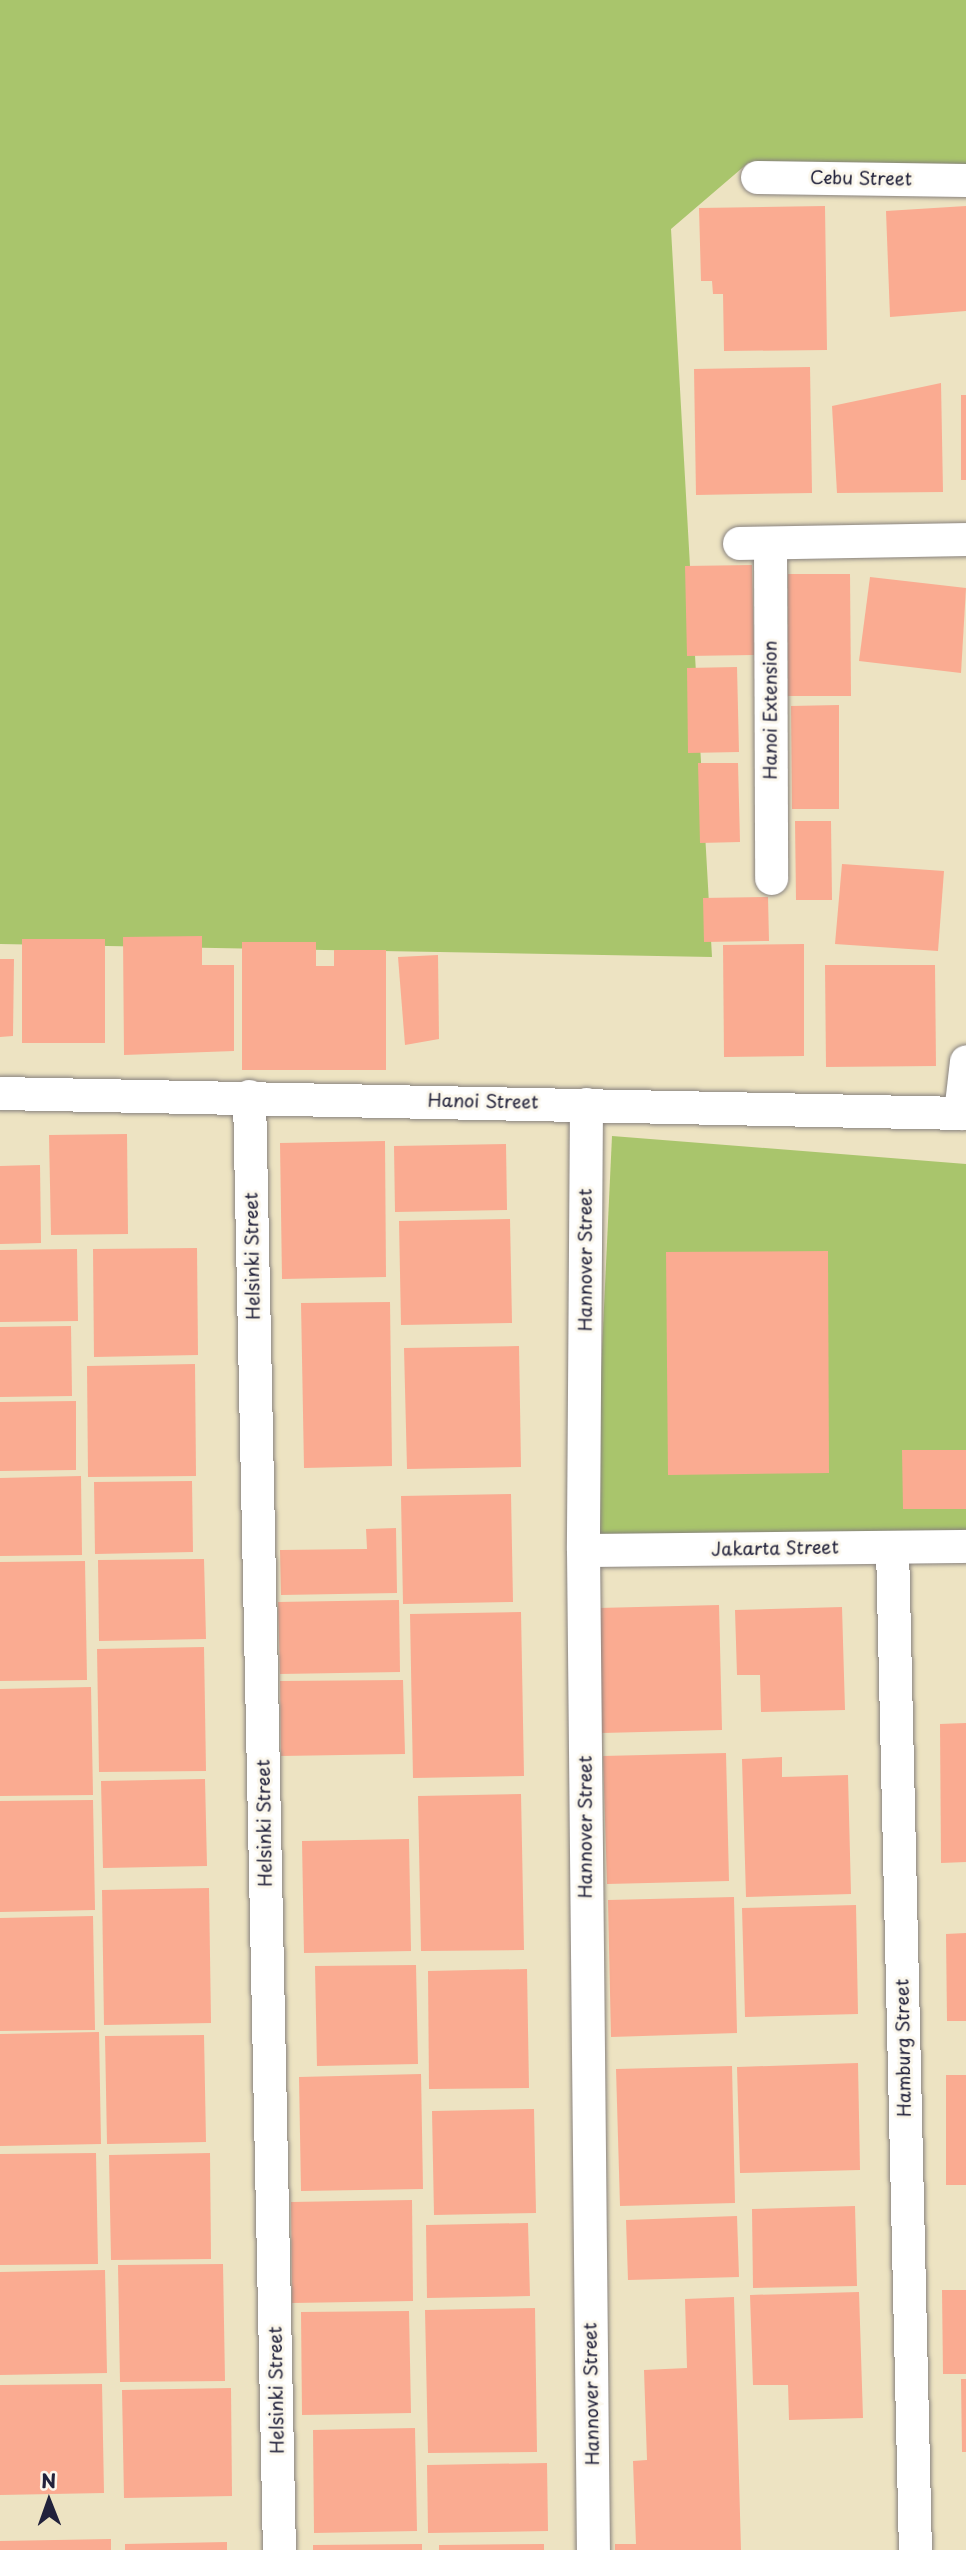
<!DOCTYPE html>
<html>
<head>
<meta charset="utf-8">
<style>
	body { margin:0 }
	#map { position:relative; width:966px; height:2550px; overflow:hidden; background:#ede3c2; font-family:"Playpen Sans",sans-serif }
	div>[style] { position:absolute }
	[style*='--x'] { left:calc(var(--x)*1px); top:calc(var(--y)*1px); width:calc(var(--w)*1px); rotate:calc(var(--a)*1deg) }
	.green>* { inset:0; background:#a9c56c }
	.building>* { inset:0; background:#faab91 }
	.roads { filter:drop-shadow(0 0 2px #88827e) drop-shadow(0 0 2px #88827e) }
	.minor>* { height:33px; margin:-16.5px; padding:0 16.5px; transform-origin:16.5px; border-radius:16.5px; background:#fff }
	span { translate:-50% -50%; white-space:nowrap; text-align:center; line-height:1.15; -webkit-text-stroke:6px #fbf7ec; paint-order:stroke }
	.street-label { font-size:18px; color:#22223b }
	.north { position:absolute; left:14px; top:2466px; width:70px; height:70px; -webkit-text-stroke:5px #fbf7ec; paint-order:stroke; rotate:359deg; font-size:19px; font-weight:700; line-height:28px; text-align:center; color:#22223b }
	.north::after { content:''; display:block; margin:auto; width:24px; height:32px; background:#22223b; clip-path:polygon(50% 0,100% 100%,50% 72%,0 100%) }
</style>
</head>
<body>
<div id="map">
	<div class="green">
		<i style="clip-path:polygon(0 0,966px 0,966px 165px,748px 163px,671px 229px,712px 957px,0 944px)"></i>
		<i style="clip-path:polygon(612px 1136px,966px 1164px,966px 1546px,593px 1543px)"></i>
	</div>
	<div class="building">
		<i style="clip-path:polygon(825px 206px,827px 350px,724px 351px,723px 294px,713px 294px,712px 281px,701px 281px,699px 208px)"></i>
		<i style="clip-path:polygon(966px 206px,966px 311px,890px 317px,886px 211px)"></i>
		<i style="clip-path:polygon(810px 367px,812px 493px,696px 495px,694px 369px)"></i>
		<i style="clip-path:polygon(941px 383px,943px 492px,837px 493px,832px 406px)"></i>
		<i style="clip-path:polygon(961px 395px,966px 395px,966px 480px,961px 480px)"></i>
		<i style="clip-path:polygon(752px 565px,754px 655px,687px 656px,685px 566px)"></i>
		<i style="clip-path:polygon(788px 574px,850px 574px,851px 696px,788px 696px)"></i>
		<i style="clip-path:polygon(870px 577px,966px 588px,961px 673px,859px 661px)"></i>
		<i style="clip-path:polygon(737px 667px,739px 752px,688px 753px,687px 668px)"></i>
		<i style="clip-path:polygon(839px 705px,839px 809px,792px 809px,791px 706px)"></i>
		<i style="clip-path:polygon(698px 763px,738px 763px,740px 842px,700px 843px)"></i>
		<i style="clip-path:polygon(795px 821px,831px 821px,832px 900px,796px 900px)"></i>
		<i style="clip-path:polygon(842px 864px,944px 871px,938px 951px,835px 944px)"></i>
		<i style="clip-path:polygon(768px 897px,769px 941px,704px 942px,703px 898px)"></i>
		<i style="clip-path:polygon(202px 936px,202px 965px,234px 965px,234px 1051px,124px 1055px,123px 937px)"></i>
		<i style="clip-path:polygon(22px 939px,105px 939px,105px 1043px,22px 1043px)"></i>
		<i style="clip-path:polygon(242px 942px,316px 942px,316px 966px,334px 966px,334px 950px,386px 950px,386px 1070px,242px 1070px)"></i>
		<i style="clip-path:polygon(804px 944px,804px 1056px,724px 1057px,723px 945px)"></i>
		<i style="clip-path:polygon(438px 955px,439px 1039px,405px 1045px,398px 957px)"></i>
		<i style="clip-path:polygon(0 959px,14px 959px,13px 1036px,0 1037px)"></i>
		<i style="clip-path:polygon(825px 965px,935px 965px,936px 1066px,826px 1067px)"></i>
		<i style="clip-path:polygon(127px 1134px,128px 1234px,51px 1235px,49px 1135px)"></i>
		<i style="clip-path:polygon(385px 1141px,386px 1277px,282px 1279px,280px 1143px)"></i>
		<i style="clip-path:polygon(506px 1144px,507px 1210px,395px 1212px,394px 1146px)"></i>
		<i style="clip-path:polygon(40px 1165px,41px 1243px,0 1244px,0 1166px)"></i>
		<i style="clip-path:polygon(510px 1219px,512px 1323px,401px 1325px,399px 1221px)"></i>
		<i style="clip-path:polygon(197px 1248px,198px 1355px,94px 1357px,93px 1249px)"></i>
		<i style="clip-path:polygon(77px 1249px,78px 1321px,0 1322px,0 1250px)"></i>
		<i style="clip-path:polygon(828px 1251px,829px 1473px,668px 1475px,666px 1252px)"></i>
		<i style="clip-path:polygon(390px 1302px,392px 1466px,304px 1468px,301px 1303px)"></i>
		<i style="clip-path:polygon(71px 1326px,72px 1396px,0 1397px,0 1327px)"></i>
		<i style="clip-path:polygon(519px 1346px,521px 1467px,407px 1469px,404px 1348px)"></i>
		<i style="clip-path:polygon(195px 1364px,196px 1476px,88px 1477px,87px 1366px)"></i>
		<i style="clip-path:polygon(76px 1401px,76px 1470px,0 1471px,0 1402px)"></i>
		<i style="clip-path:polygon(902px 1450px,966px 1450px,966px 1509px,903px 1509px)"></i>
		<i style="clip-path:polygon(81px 1476px,82px 1555px,0 1556px,0 1478px)"></i>
		<i style="clip-path:polygon(192px 1481px,193px 1552px,95px 1554px,94px 1482px)"></i>
		<i style="clip-path:polygon(511px 1494px,513px 1602px,403px 1604px,401px 1496px)"></i>
		<i style="clip-path:polygon(396px 1528px,397px 1593px,281px 1595px,280px 1550px,367px 1549px,366px 1529px)"></i>
		<i style="clip-path:polygon(204px 1559px,206px 1639px,99px 1641px,98px 1560px)"></i>
		<i style="clip-path:polygon(85px 1561px,87px 1680px,0 1681px,0 1562px)"></i>
		<i style="clip-path:polygon(399px 1600px,400px 1672px,280px 1674px,278px 1602px)"></i>
		<i style="clip-path:polygon(719px 1605px,722px 1730px,602px 1733px,598px 1608px)"></i>
		<i style="clip-path:polygon(842px 1607px,845px 1710px,761px 1712px,760px 1675px,737px 1675px,735px 1610px)"></i>
		<i style="clip-path:polygon(521px 1612px,524px 1776px,413px 1778px,410px 1614px)"></i>
		<i style="clip-path:polygon(204px 1647px,206px 1771px,99px 1772px,97px 1649px)"></i>
		<i style="clip-path:polygon(403px 1680px,405px 1754px,281px 1756px,280px 1681px)"></i>
		<i style="clip-path:polygon(91px 1687px,93px 1795px,0 1796px,0 1689px)"></i>
		<i style="clip-path:polygon(966px 1723px,966px 1862px,941px 1863px,940px 1724px)"></i>
		<i style="clip-path:polygon(726px 1753px,729px 1881px,607px 1884px,603px 1756px)"></i>
		<i style="clip-path:polygon(782px 1757px,782px 1777px,848px 1775px,851px 1894px,746px 1897px,742px 1759px)"></i>
		<i style="clip-path:polygon(205px 1779px,207px 1866px,103px 1868px,101px 1781px)"></i>
		<i style="clip-path:polygon(521px 1794px,524px 1950px,421px 1951px,418px 1796px)"></i>
		<i style="clip-path:polygon(93px 1800px,95px 1910px,0 1912px,0 1801px)"></i>
		<i style="clip-path:polygon(409px 1839px,411px 1951px,304px 1953px,302px 1841px)"></i>
		<i style="clip-path:polygon(209px 1888px,211px 2023px,104px 2025px,102px 1890px)"></i>
		<i style="clip-path:polygon(734px 1897px,737px 2033px,611px 2037px,608px 1900px)"></i>
		<i style="clip-path:polygon(856px 1905px,858px 2014px,745px 2017px,742px 1908px)"></i>
		<i style="clip-path:polygon(93px 1916px,95px 2030px,0 2031px,0 1918px)"></i>
		<i style="clip-path:polygon(966px 1933px,966px 2021px,947px 2021px,946px 1934px)"></i>
		<i style="clip-path:polygon(416px 1965px,418px 2064px,317px 2066px,315px 1966px)"></i>
		<i style="clip-path:polygon(527px 1969px,529px 2088px,429px 2089px,428px 1971px)"></i>
		<i style="clip-path:polygon(99px 2032px,101px 2144px,0 2146px,0 2034px)"></i>
		<i style="clip-path:polygon(204px 2035px,206px 2142px,107px 2144px,105px 2036px)"></i>
		<i style="clip-path:polygon(858px 2063px,860px 2170px,740px 2173px,737px 2067px)"></i>
		<i style="clip-path:polygon(732px 2066px,735px 2203px,620px 2206px,616px 2069px)"></i>
		<i style="clip-path:polygon(421px 2074px,423px 2189px,301px 2191px,299px 2077px)"></i>
		<i style="clip-path:polygon(946px 2075px,966px 2075px,966px 2185px,946px 2185px)"></i>
		<i style="clip-path:polygon(534px 2109px,536px 2213px,434px 2215px,432px 2111px)"></i>
		<i style="clip-path:polygon(96px 2153px,98px 2264px,0 2265px,0 2154px)"></i>
		<i style="clip-path:polygon(210px 2153px,211px 2259px,111px 2260px,109px 2155px)"></i>
		<i style="clip-path:polygon(412px 2200px,413px 2301px,292px 2303px,291px 2202px)"></i>
		<i style="clip-path:polygon(855px 2206px,857px 2286px,753px 2288px,752px 2209px)"></i>
		<i style="clip-path:polygon(737px 2216px,739px 2277px,628px 2280px,626px 2220px)"></i>
		<i style="clip-path:polygon(528px 2223px,530px 2296px,427px 2298px,426px 2225px)"></i>
		<i style="clip-path:polygon(223px 2264px,225px 2381px,120px 2382px,118px 2265px)"></i>
		<i style="clip-path:polygon(105px 2270px,107px 2373px,0 2375px,0 2272px)"></i>
		<i style="clip-path:polygon(942px 2290px,966px 2290px,966px 2374px,943px 2374px)"></i>
		<i style="clip-path:polygon(859px 2292px,863px 2418px,789px 2420px,788px 2385px,753px 2385px,750px 2295px)"></i>
		<i style="clip-path:polygon(734px 2297px,741px 2550px,615px 2550px,615px 2544px,636px 2544px,633px 2461px,647px 2460px,644px 2370px,687px 2368px,685px 2299px)"></i>
		<i style="clip-path:polygon(535px 2308px,537px 2452px,428px 2453px,425px 2310px)"></i>
		<i style="clip-path:polygon(409px 2311px,411px 2413px,302px 2415px,301px 2312px)"></i>
		<i style="clip-path:polygon(961px 2379px,966px 2379px,966px 2452px,962px 2452px)"></i>
		<i style="clip-path:polygon(102px 2384px,104px 2493px,0 2495px,0 2385px)"></i>
		<i style="clip-path:polygon(231px 2388px,232px 2496px,124px 2498px,122px 2390px)"></i>
		<i style="clip-path:polygon(415px 2428px,417px 2531px,314px 2533px,313px 2430px)"></i>
		<i style="clip-path:polygon(547px 2463px,548px 2531px,428px 2533px,427px 2465px)"></i>
		<i style="clip-path:polygon(111px 2539px,111px 2550px,0 2550px,0 2541px)"></i>
		<i style="clip-path:polygon(227px 2542px,227px 2550px,125px 2550px,125px 2544px)"></i>
		<i style="clip-path:polygon(422px 2544px,422px 2550px,313px 2550px,313px 2545px)"></i>
		<i style="clip-path:polygon(544px 2544px,544px 2550px,439px 2550px,439px 2545px)"></i>
	</div>
	<div class="roads">
		<div class="minor">
			<i style="--x:757;--y:177;--w:209;--a:0.8"></i>
			<i style="--x:739;--y:543;--w:227;--a:-1"></i>
			<i style="--x:770;--y:543;--w:335;--a:89.8"></i>
			<i style="--x:0;--y:1093;--w:966;--a:1.19"></i>
			<i style="--x:249;--y:1096;--w:1454;--a:88.82"></i>
			<i style="--x:586;--y:1104;--w:446;--a:90.4"></i>
			<i style="--x:583;--y:1550;--w:1000;--a:89.43"></i>
			<i style="--x:960;--y:1113;--w:52;--a:-83.4"></i>
			<i style="--x:892;--y:1547;--w:1003;--a:88.69"></i>
			<i style="--x:583;--y:1550;--w:383;--a:-0.6"></i>
		</div>
	</div>
	<div class="street-label">
		<span style="left:861px;top:178px;rotate:1deg">Cebu Street</span>
		<span style="left:770px;top:710px;rotate:-90deg">Hanoi Extension</span>
		<span style="left:483px;top:1101px;rotate:1deg">Hanoi Street</span>
		<span style="left:252px;top:1256px;rotate:-91deg">Helsinki Street</span>
		<span style="left:585px;top:1260px;rotate:-90deg">Hannover Street</span>
		<span style="left:775px;top:1548px;rotate:-1deg">Jakarta Street</span>
		<span style="left:264px;top:1823px;rotate:-91deg">Helsinki Street</span>
		<span style="left:585px;top:1827px;rotate:-90deg">Hannover Street</span>
		<span style="left:903px;top:2048px;rotate:-91deg">Hamburg Street</span>
		<span style="left:276px;top:2390px;rotate:-91deg">Helsinki Street</span>
		<span style="left:591px;top:2394px;rotate:-91deg">Hannover Street</span>
	</div>
	<div class="north">N</div>
</div>
</body>
</html>
